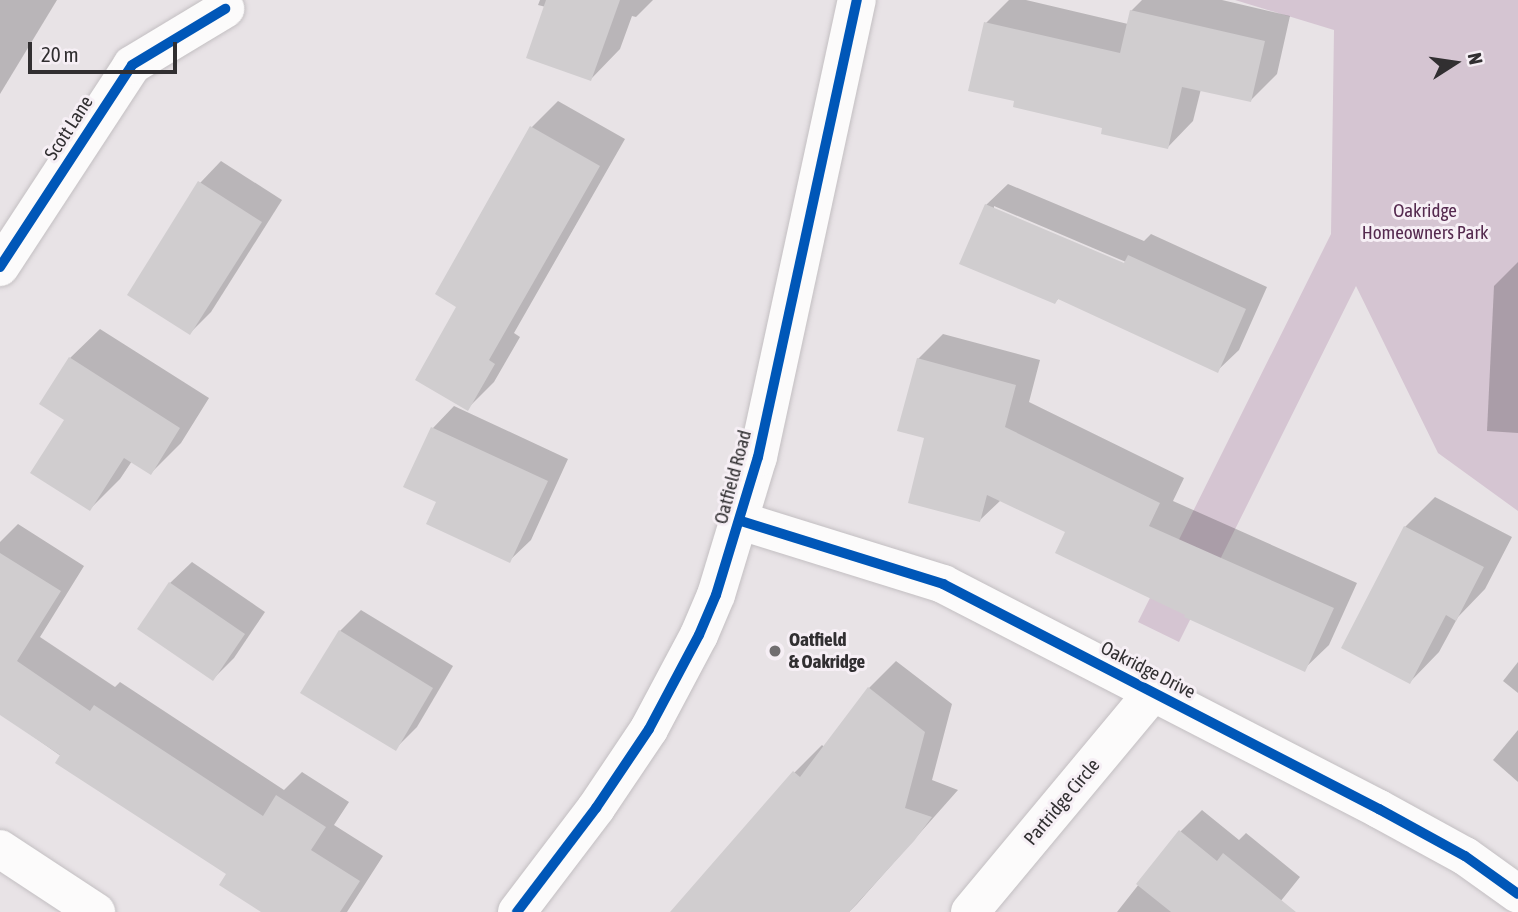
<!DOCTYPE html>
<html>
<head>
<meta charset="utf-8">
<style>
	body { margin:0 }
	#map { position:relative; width:1518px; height:912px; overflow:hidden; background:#e8e3e6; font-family:"Asap Condensed",sans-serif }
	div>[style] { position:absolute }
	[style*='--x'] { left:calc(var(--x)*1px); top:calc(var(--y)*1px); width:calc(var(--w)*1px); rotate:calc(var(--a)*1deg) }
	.green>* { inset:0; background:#d5c5d2 }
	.shadow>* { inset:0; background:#0003 }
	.building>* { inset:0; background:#d0cdcf }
	.roads { filter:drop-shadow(0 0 2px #c3bfc2) drop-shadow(0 0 2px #c3bfc2) }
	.minor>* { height:38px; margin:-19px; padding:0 19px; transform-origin:19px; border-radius:19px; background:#fcfbfb }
	.secondary>* { height:38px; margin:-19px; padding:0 19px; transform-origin:19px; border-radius:19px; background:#fcfbfb }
	.cycleway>* { height:10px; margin:-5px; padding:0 5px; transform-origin:5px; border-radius:5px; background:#0057b8 }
	.dots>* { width:19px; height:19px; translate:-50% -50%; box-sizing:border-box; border:4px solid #f6eff5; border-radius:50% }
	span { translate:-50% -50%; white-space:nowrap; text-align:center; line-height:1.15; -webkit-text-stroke:6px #f6eff5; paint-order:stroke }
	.street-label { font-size:19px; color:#312f31 }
	.park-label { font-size:19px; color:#552a4f }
	.poi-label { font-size:19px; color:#312f31; font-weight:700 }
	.left { translate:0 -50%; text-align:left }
	.north { position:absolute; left:1420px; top:28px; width:70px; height:70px; -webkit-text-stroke:5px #f6eff5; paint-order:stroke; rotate:78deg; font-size:19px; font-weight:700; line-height:28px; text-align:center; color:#312f31 }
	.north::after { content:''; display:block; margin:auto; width:24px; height:32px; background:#312f31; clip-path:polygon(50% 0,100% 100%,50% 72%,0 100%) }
	.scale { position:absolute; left:28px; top:42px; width:149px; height:32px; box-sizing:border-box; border:4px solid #312f31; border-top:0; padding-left:9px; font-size:21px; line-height:24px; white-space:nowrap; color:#312f31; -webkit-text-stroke:5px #f6eff5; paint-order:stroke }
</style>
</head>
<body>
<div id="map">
	<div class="green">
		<i style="clip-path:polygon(1235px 0,1518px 0,1518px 511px,1438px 453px,1356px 286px,1179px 642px,1138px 622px,1331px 234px,1334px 30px)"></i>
	</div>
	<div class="shadow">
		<i style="clip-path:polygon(0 0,57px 0,0 94px)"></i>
		<i style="clip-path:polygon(540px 0,653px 0,636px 17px,632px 16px,620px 49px,591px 79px,546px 7px,538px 5px)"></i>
		<i style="clip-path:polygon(1009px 0,1026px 0,1128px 24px,1131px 11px,1142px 0,1222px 0,1290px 16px,1277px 74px,1250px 101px,1201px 89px,1193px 121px,1167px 148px,1016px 100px,986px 23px)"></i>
		<i style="clip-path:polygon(558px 101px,625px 139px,514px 333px,520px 337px,494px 382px,468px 408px,459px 306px,437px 294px,532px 127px)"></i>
		<i style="clip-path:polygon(221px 161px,282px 200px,211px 312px,190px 333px,200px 183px)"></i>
		<i style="clip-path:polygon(evenodd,1008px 184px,1144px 241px,1151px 234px,1267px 287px,1239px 350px,1217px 371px,1059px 298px,1055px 302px,986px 205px,1008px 184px,994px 206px,1133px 265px,1132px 268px,994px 210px,994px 206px)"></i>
		<i style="clip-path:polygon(1518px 262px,1518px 433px,1487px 431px,1494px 286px)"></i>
		<i style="clip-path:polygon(100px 329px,209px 398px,181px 443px,151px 473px,132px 461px,120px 479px,90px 509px,66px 419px,70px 358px)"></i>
		<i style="clip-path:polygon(943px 334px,1040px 360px,1029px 402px,1184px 478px,1173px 501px,1357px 583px,1329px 645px,1304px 669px,1187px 614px,1067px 531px,1001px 500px,980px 520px,926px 437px,918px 359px)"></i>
		<i style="clip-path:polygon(454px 406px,568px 459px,531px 540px,509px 561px,439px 501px,406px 486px,433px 428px)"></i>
		<i style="clip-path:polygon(1435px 497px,1512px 537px,1485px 589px,1458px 617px,1439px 652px,1410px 682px,1405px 527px)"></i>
		<i style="clip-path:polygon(18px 524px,84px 566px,40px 637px,115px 687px,120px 682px,284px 790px,302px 772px,349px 802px,334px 825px,383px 856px,347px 912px,264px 912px,228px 874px,0 713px,0 542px)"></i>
		<i style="clip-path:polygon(192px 562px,265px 612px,234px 658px,213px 679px,170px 583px)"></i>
		<i style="clip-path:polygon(361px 610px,453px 666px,417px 727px,396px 748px,340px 631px)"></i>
		<i style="clip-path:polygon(896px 661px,952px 704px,932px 780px,958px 790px,857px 904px,849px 912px,673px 912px,794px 773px,822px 745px,824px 747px,869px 688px)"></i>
		<i style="clip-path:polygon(1518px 662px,1518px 693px,1503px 681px)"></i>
		<i style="clip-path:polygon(1518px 730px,1518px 782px,1493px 760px)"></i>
		<i style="clip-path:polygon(1202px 810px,1239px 840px,1246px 833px,1300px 877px,1272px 912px,1117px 912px,1180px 832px)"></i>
	</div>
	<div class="building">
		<i style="clip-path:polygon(546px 0,620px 0,591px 81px,526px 58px)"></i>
		<i style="clip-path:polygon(1130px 10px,1265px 41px,1251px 102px,1182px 87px,1168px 149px,1101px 134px,1102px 128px,1013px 107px,1014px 101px,968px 91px,984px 22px,1120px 53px)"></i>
		<i style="clip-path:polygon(530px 126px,600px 166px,489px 360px,495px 364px,468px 411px,415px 380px,456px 307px,435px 294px)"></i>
		<i style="clip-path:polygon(198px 181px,262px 222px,190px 335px,127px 295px)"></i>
		<i style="clip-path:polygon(985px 204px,1124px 263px,1128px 255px,1246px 309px,1218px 373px,1058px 299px,1055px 304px,959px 264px)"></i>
		<i style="clip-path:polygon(69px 357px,180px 428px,151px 475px,124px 458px,90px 511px,30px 473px,64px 420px,39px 404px)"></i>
		<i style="clip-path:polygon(917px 358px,1016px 385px,1005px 427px,1160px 503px,1149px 526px,1334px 608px,1305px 672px,1184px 617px,1185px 615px,1055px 553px,1065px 532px,987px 495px,980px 522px,908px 503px,924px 438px,897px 431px)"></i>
		<i style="clip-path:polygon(431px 427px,548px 481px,510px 563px,426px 524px,436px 502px,403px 487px)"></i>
		<i style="clip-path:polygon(1404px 526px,1484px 567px,1456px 621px,1446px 615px,1410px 684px,1341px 648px)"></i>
		<i style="clip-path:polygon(0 553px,61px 591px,17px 661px,90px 711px,94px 705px,263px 816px,276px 795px,326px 827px,311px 850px,360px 881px,340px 912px,261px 912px,219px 885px,226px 874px,55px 763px,60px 755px,0 715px)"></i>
		<i style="clip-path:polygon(169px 582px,245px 634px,213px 681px,137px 629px)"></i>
		<i style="clip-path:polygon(339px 630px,433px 688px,396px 751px,300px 693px)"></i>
		<i style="clip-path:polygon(868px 687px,925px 732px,905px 808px,932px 817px,914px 841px,849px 912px,670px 912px,793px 771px,800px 777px)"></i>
		<i style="clip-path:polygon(1179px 830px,1217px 861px,1223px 853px,1296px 912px,1171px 912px,1136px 884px)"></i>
	</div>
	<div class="roads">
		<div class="minor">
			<i style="--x:0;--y:267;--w:241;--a:-56.8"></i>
			<i style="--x:132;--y:65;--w:109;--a:-31.1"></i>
			<i style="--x:741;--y:521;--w:212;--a:17.3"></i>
			<i style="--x:943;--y:584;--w:491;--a:27.3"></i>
			<i style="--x:1379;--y:809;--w:98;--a:28.7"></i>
			<i style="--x:1465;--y:856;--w:65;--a:35.6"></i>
			<i style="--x:0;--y:849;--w:115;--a:33.3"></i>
			<i style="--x:970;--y:912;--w:286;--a:-50.2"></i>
		</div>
		<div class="secondary">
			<i style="--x:517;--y:912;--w:131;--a:-52.8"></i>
			<i style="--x:596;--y:808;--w:95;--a:-56.1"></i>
			<i style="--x:649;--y:729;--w:106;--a:-62"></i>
			<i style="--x:699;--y:635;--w:43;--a:-67"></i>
			<i style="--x:716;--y:595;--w:144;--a:-73.1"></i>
			<i style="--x:758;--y:457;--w:468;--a:-77.8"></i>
		</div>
	</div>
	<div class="cycleway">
		<i style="--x:0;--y:267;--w:241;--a:-56.8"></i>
		<i style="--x:132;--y:65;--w:109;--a:-31.1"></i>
		<i style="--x:741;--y:521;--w:212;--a:17.3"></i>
		<i style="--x:943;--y:584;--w:491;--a:27.3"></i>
		<i style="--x:1379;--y:809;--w:98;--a:28.7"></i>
		<i style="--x:1465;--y:856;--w:65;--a:35.6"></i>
		<i style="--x:517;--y:912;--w:131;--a:-52.8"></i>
		<i style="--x:596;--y:808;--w:95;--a:-56.1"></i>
		<i style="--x:649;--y:729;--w:106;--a:-62"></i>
		<i style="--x:699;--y:635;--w:43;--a:-67"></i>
		<i style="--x:716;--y:595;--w:144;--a:-73.1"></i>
		<i style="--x:758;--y:457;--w:468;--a:-77.8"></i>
	</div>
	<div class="dots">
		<i style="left:775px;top:651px;background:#716e70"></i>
	</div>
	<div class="street-label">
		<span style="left:69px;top:128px;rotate:-57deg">Scott Lane</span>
		<span style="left:733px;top:477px;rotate:-75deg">Oatfield Road</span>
		<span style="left:1148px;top:670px;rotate:27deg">Oakridge Drive</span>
		<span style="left:1062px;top:802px;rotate:-50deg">Partridge Circle</span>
	</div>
	<div class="park-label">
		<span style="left:1425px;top:222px">Oakridge<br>Homeowners Park</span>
	</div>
	<div class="poi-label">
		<span class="left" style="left:789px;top:651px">Oatfield<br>&amp; Oakridge</span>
	</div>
	<div class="north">N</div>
	<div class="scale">20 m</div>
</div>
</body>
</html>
